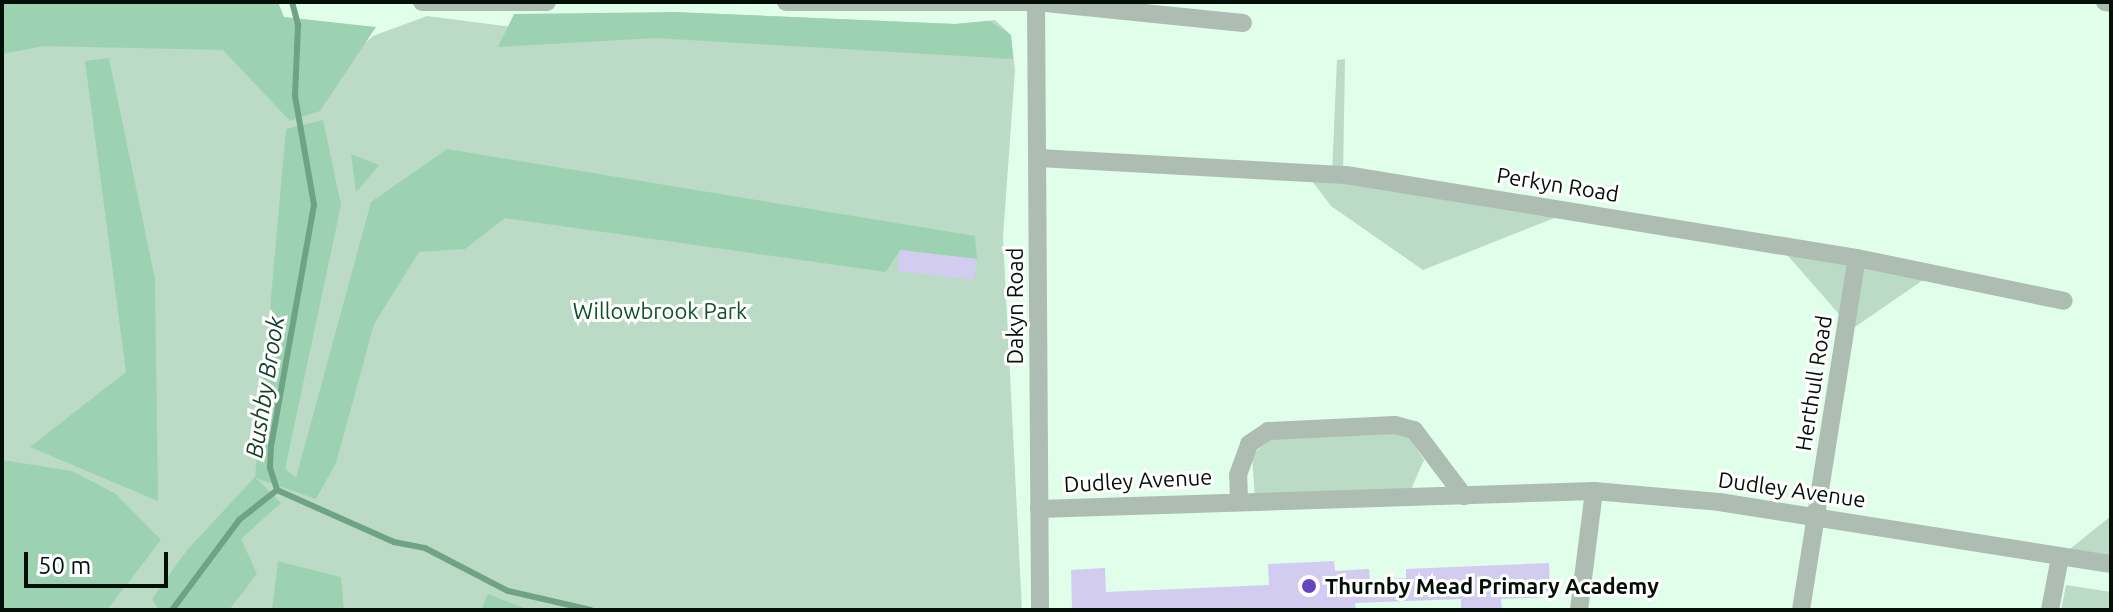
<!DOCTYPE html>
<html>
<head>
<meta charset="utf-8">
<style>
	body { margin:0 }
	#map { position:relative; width:2113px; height:612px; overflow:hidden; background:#e1feeb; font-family:Ubuntu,sans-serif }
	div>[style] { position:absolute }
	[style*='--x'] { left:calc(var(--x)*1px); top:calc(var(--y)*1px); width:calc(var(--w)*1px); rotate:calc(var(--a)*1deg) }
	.green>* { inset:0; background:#bbdbc6 }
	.forest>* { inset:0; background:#9cd2b1 }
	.stream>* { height:6px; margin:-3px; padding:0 3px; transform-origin:3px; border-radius:3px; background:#70a384 }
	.building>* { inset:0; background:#d1ccf0 }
	.minor>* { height:18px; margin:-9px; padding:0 9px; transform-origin:9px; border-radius:9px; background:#adbdb2 }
	.dots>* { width:22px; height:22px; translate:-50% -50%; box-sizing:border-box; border:4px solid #fff; border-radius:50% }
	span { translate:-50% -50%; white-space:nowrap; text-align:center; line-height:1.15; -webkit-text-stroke:6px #fff; paint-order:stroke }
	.street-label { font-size:22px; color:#040f08 }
	.park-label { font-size:22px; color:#0f4f30 }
	.poi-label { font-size:22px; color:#040f08; font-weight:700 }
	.left { translate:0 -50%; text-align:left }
	.water-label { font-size:24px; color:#153f29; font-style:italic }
	.frame { position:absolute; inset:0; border:4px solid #040f08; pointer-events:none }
	.scale { position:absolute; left:24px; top:552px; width:144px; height:36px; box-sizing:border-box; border:4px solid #040f08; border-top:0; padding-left:10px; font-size:24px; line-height:28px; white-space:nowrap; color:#040f08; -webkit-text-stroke:6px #fff; paint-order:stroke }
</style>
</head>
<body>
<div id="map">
	<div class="green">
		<i style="clip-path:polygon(673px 12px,955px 24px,995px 20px,1011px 35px,1015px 70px,1003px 237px,1022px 610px,2px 610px,2px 18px,352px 55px,373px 36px,427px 16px,534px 30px)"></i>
		<i style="clip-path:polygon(1345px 59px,1343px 175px,1332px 174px,1337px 60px)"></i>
		<i style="clip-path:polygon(1309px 177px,1572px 211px,1423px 270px,1331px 206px)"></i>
		<i style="clip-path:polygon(1783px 250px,1926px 278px,1852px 329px)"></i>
		<i style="clip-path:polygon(1397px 433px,1409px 437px,1424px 460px,1409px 494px,1255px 499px,1252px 455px,1273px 437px)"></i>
		<i style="clip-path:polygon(2111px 516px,2111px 564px,2060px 557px)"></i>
		<i style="clip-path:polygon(2066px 585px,2111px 592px,2111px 610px,2061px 610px)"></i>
	</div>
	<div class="forest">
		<i style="clip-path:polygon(2px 2px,278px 2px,284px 17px,376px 27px,320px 111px,290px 121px,223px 50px,44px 46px,2px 54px)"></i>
		<i style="clip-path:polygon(673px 12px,955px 24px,990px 21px,1011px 35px,1013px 59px,655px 38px,498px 47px,514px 14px)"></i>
		<i style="clip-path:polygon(109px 58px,155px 279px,158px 501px,30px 447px,126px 372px,85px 61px)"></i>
		<i style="clip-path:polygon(323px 120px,341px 205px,285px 469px,296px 478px,371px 202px,447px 149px,975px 236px,977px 259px,900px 250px,886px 272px,505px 218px,465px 249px,419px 252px,374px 324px,336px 463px,316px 499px,256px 478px,281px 503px,241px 539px,257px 574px,229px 610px,159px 610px,152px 599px,187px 550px,255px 477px,286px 129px)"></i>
		<i style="clip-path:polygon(351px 154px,379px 165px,356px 192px)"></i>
		<i style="clip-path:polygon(2px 460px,72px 471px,116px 494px,161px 540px,107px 610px,2px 610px)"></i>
		<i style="clip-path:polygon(278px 561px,341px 577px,344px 610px,272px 610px)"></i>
		<i style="clip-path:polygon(488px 594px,529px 610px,481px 610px)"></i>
	</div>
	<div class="stream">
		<i style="--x:292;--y:2;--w:24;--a:75"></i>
		<i style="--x:298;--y:25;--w:71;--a:92.4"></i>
		<i style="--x:295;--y:96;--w:111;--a:80.1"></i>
		<i style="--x:314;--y:205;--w:246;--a:100.1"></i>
		<i style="--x:271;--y:447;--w:21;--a:93"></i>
		<i style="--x:270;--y:468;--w:23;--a:72"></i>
		<i style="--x:277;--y:490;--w:128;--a:24"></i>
		<i style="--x:394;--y:542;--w:32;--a:11"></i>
		<i style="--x:425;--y:548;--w:93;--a:27.4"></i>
		<i style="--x:508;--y:591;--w:85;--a:12.9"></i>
		<i style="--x:172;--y:610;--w:112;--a:-53.3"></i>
		<i style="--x:239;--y:520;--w:48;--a:-38.3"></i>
	</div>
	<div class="building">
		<i style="clip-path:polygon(900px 250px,977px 259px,974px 280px,897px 271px)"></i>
		<i style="clip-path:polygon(1334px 561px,1335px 571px,1369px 569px,1370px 580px,1406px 578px,1406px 569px,1549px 563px,1550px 597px,1501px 599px,1502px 610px,1461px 610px,1461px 599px,1355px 603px,1356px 610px,1072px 610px,1071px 570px,1105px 568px,1106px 592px,1269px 585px,1268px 564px)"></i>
	</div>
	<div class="minor">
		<i style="--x:422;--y:2;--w:125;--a:0"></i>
		<i style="--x:786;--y:2;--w:250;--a:0"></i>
		<i style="--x:1036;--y:2;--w:208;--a:5.8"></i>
		<i style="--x:1036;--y:2;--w:608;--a:89.62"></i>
		<i style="--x:2105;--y:2;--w:6;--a:9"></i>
		<i style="--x:1039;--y:158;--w:307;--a:3.2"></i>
		<i style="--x:1346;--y:175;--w:518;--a:9.23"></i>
		<i style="--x:1857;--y:258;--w:211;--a:11.7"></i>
		<i style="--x:1239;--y:499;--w:24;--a:-92"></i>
		<i style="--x:1238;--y:475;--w:33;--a:-70"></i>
		<i style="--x:1249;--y:444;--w:23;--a:-34"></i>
		<i style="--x:1268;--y:431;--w:127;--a:-2.7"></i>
		<i style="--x:1395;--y:425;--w:20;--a:15"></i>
		<i style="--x:1414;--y:430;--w:83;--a:52.9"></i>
		<i style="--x:1039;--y:509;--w:555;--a:-1.86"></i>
		<i style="--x:1594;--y:491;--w:125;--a:5"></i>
		<i style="--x:1719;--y:502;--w:397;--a:9"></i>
		<i style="--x:1579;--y:610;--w:120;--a:-82.8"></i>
		<i style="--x:1801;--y:610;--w:356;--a:-81"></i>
		<i style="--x:2050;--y:610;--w:54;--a:-79.3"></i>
	</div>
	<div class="dots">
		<i style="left:1309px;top:586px;background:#6745be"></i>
	</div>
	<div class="street-label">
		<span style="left:1558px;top:184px;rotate:9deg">Perkyn Road</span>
		<span style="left:1015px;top:306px;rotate:-90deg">Dakyn Road</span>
		<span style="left:1813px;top:383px;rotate:-81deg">Herthull Road</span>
		<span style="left:1138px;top:480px;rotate:-3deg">Dudley Avenue</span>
		<span style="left:1792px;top:489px;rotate:8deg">Dudley Avenue</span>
	</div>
	<div class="park-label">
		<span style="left:660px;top:311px">Willowbrook Park</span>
	</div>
	<div class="poi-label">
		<span class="left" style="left:1325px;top:586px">Thurnby Mead Primary Academy</span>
	</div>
	<div class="water-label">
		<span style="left:265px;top:387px;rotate:-81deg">Bushby Brook</span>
	</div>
	<div class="frame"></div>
	<div class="scale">50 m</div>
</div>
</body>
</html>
